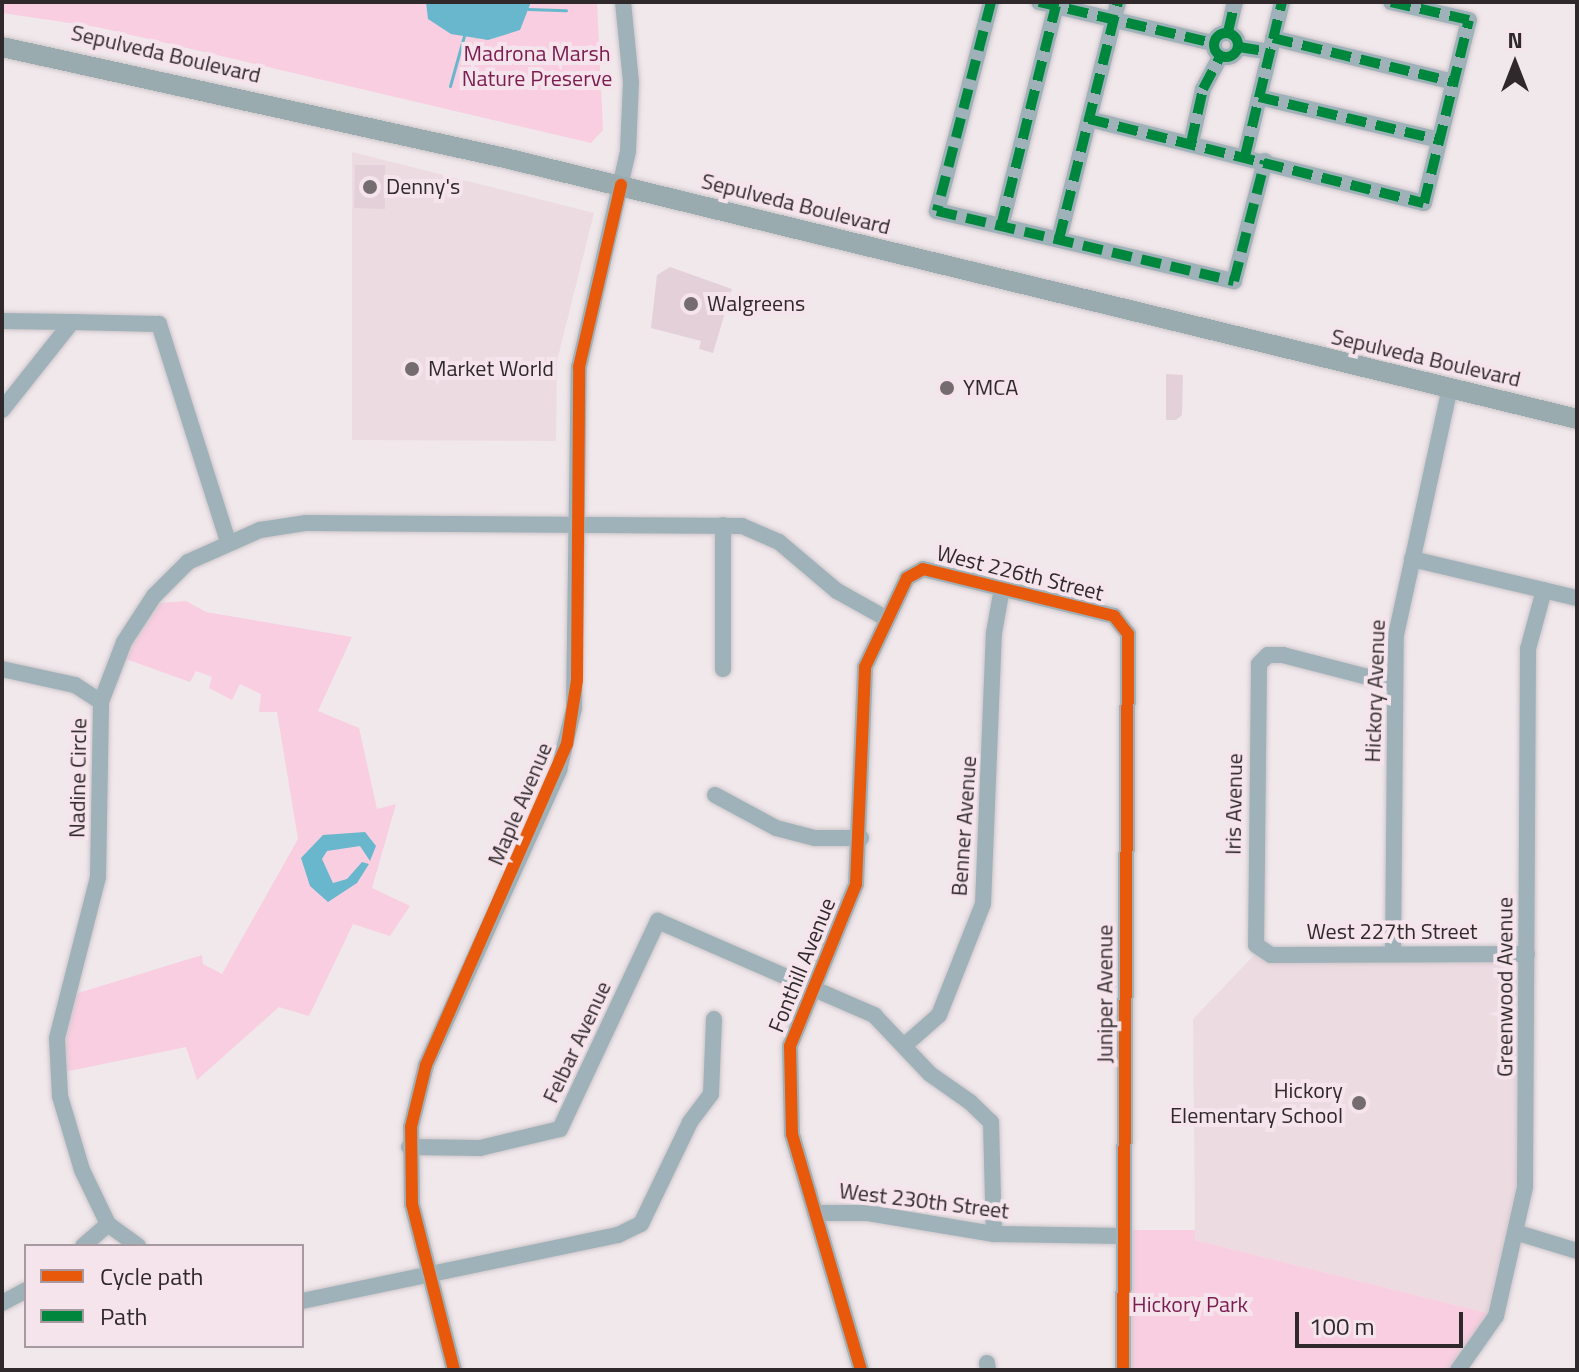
<!DOCTYPE html>
<html>
<head>
<meta charset="utf-8">
<style>
	body { margin:0 }
	#map { position:relative; width:1579px; height:1372px; overflow:hidden; background:#f1e8ec; font-family:"Titillium Web",sans-serif }
	div>[style] { position:absolute }
	[style*='--x'] { left:calc(var(--x)*1px); top:calc(var(--y)*1px); width:calc(var(--w)*1px); rotate:calc(var(--a)*1deg) }
	.built>* { inset:0; background:#eddbe2 }
	.green>* { inset:0; background:#f8cee0 }
	.water>* { inset:0; background:#68b7cd }
	.stream>* { height:3px; margin:-1.5px; padding:0 1.5px; transform-origin:1.5px; border-radius:1.5px; background:#68b7cd }
	.building>* { inset:0; background:#e4d0d9 }
	.roads { filter:drop-shadow(0 0 2px #cdc6c9) drop-shadow(0 0 2px #cdc6c9) }
	.minor>* { height:16px; margin:-8px; padding:0 8px; transform-origin:8px; border-radius:8px; background:#9fb2b9 }
	.minor>.ring { margin:-8px; padding:0; box-sizing:content-box; background:none; border:16px solid #9fb2b9; border-radius:50% }
	.major>* { height:20px; margin:-10px; padding:0 10px; transform-origin:10px; border-radius:10px; background:#9aabb0 }
	.quiet>* { height:10px; margin-top:-5px; transform-origin:0; background:repeating-linear-gradient(90deg,#00873e 0 20px,transparent 0 30px) }
	.quiet>.ring { margin:-5px; padding:0; box-sizing:content-box; background:none; border:10px solid #00873e; border-radius:50% }
	.cycleway>* { height:12px; margin:-6px; padding:0 6px; transform-origin:6px; border-radius:6px; background:#e8590c }
	.dots>* { width:22px; height:22px; translate:-50% -50%; box-sizing:border-box; border:4px solid #f5e4eb; border-radius:50% }
	span { translate:-50% -50%; white-space:nowrap; text-align:center; line-height:1.15; -webkit-text-stroke:8px #f5e4eb; paint-order:stroke }
	.park-label { font-size:22px; color:#7c1d51 }
	.street-label { font-size:22px; color:#30292c }
	.poi-label { font-size:22px; color:#30292c }
	.left { translate:0 -50%; text-align:left }
	.right { translate:-100% -50%; text-align:right }
	.frame { position:absolute; inset:0; border:4px solid #30292c; pointer-events:none }
	.legend { position:absolute; left:24px; top:1244px; width:280px; height:104px; box-sizing:border-box; background:#f5e4eb; border:2px solid #a6999f; margin:0; padding:10px 14px; list-style:none; font-size:24px; color:#30292c }
	.legend li { display:flex; align-items:center; gap:16px; height:40px }
	.legend b { width:40px; border:2px solid #a6999f }
	.north { position:absolute; left:1475px; top:24px; width:80px; height:80px; -webkit-text-stroke:6px #f5e4eb; paint-order:stroke; rotate:0deg; font-size:22px; font-weight:700; line-height:32px; text-align:center; color:#30292c }
	.north::after { content:''; display:block; margin:auto; width:28px; height:36px; background:#30292c; clip-path:polygon(50% 0,100% 100%,50% 72%,0 100%) }
	.scale { position:absolute; left:1295px; top:1312px; width:168px; height:36px; box-sizing:border-box; border:4px solid #30292c; border-top:0; padding-left:10px; font-size:24px; line-height:28px; white-space:nowrap; color:#30292c; -webkit-text-stroke:6px #f5e4eb; paint-order:stroke }
</style>
</head>
<body>
<div id="map">
	<div class="built">
		<i style="clip-path:polygon(352px 152px,594px 213px,557px 361px,556px 441px,352px 440px)"></i>
		<i style="clip-path:polygon(1258px 951px,1525px 956px,1523px 1188px,1495px 1315px,1195px 1240px,1193px 1019px)"></i>
	</div>
	<div class="green">
		<i style="clip-path:polygon(2px 2px,597px 2px,603px 130px,591px 143px,97px 27px,2px 13px)"></i>
		<i style="clip-path:polygon(186px 601px,206px 612px,352px 637px,318px 711px,359px 728px,377px 809px,396px 804px,372px 888px,410px 906px,390px 936px,353px 924px,309px 1016px,279px 1007px,197px 1080px,186px 1047px,59px 1073px,75px 994px,202px 955px,203px 964px,222px 974px,298px 839px,277px 712px,259px 712px,261px 694px,240px 684px,232px 700px,209px 688px,212px 677px,196px 671px,190px 682px,123px 658px,159px 603px)"></i>
		<i style="clip-path:polygon(1125px 1230px,1195px 1230px,1195px 1240px,1495px 1315px,1457px 1370px,1124px 1370px)"></i>
	</div>
	<div class="water">
		<i style="clip-path:polygon(426px 2px,531px 2px,520px 30px,488px 40px,451px 34px,428px 19px)"></i>
		<i style="clip-path:polygon(365px 832px,376px 846px,370px 861px,360px 846px,327px 851px,322px 859px,333px 883px,347px 879px,362px 862px,369px 864px,357px 883px,328px 902px,310px 886px,301px 858px,323px 835px)"></i>
	</div>
	<div class="stream">
		<i style="--x:528;--y:9;--w:38;--a:2"></i>
		<i style="--x:450;--y:86;--w:52;--a:-74.4"></i>
	</div>
	<div class="building">
		<i style="clip-path:polygon(355px 165px,385px 165px,385px 209px,354px 208px)"></i>
		<i style="clip-path:polygon(670px 267px,732px 289px,713px 353px,699px 349px,701px 341px,651px 328px,657px 275px)"></i>
		<i style="clip-path:polygon(1166px 374px,1183px 375px,1182px 415px,1176px 420px,1166px 420px)"></i>
	</div>
	<div class="roads">
		<div class="minor">
			<i style="--x:991;--y:2;--w:216;--a:104.5"></i>
			<i style="--x:937;--y:211;--w:305;--a:13.3"></i>
			<i style="--x:1234;--y:281;--w:124;--a:-75.5"></i>
			<i style="--x:1039;--y:2;--w:179;--a:13.3"></i>
			<i style="--x:1228;--y:32;--w:31;--a:-77"></i>
			<i class="ring" style="left:1214px;top:33px;width:8px;height:8px"></i>
			<i style="--x:1273;--y:38;--w:185;--a:13.7"></i>
			<i style="--x:1239;--y:47;--w:31;--a:9"></i>
			<i style="--x:1259;--y:97;--w:185;--a:13.4"></i>
			<i style="--x:1089;--y:119;--w:345;--a:14.1"></i>
			<i style="--x:1424;--y:203;--w:188;--a:-76.2"></i>
			<i style="--x:1469;--y:20;--w:80;--a:-167"></i>
			<i style="--x:1191;--y:143;--w:55;--a:-77.5"></i>
			<i style="--x:1203;--y:89;--w:36;--a:-62"></i>
			<i style="--x:1245;--y:156;--w:158;--a:-76.5"></i>
			<i style="--x:1001;--y:226;--w:227;--a:-76"></i>
			<i style="--x:1059;--y:239;--w:244;--a:-76"></i>
			<i style="--x:2;--y:321;--w:70;--a:0.8"></i>
			<i style="--x:2;--y:410;--w:112;--a:-51.5"></i>
			<i style="--x:72;--y:322;--w:87;--a:1.3"></i>
			<i style="--x:159;--y:324;--w:229;--a:72.4"></i>
			<i style="--x:1412;--y:559;--w:170;--a:13.3"></i>
			<i style="--x:2;--y:669;--w:75;--a:12.4"></i>
			<i style="--x:75;--y:685;--w:31;--a:33"></i>
			<i style="--x:723;--y:669;--w:144;--a:-90"></i>
			<i style="--x:1395;--y:684;--w:116;--a:-165.5"></i>
			<i style="--x:1283;--y:655;--w:15;--a:180"></i>
			<i style="--x:1268;--y:655;--w:13;--a:135"></i>
			<i style="--x:1259;--y:664;--w:281;--a:90.6"></i>
			<i style="--x:1256;--y:945;--w:18;--a:34"></i>
			<i style="--x:1271;--y:955;--w:256;--a:-0.2"></i>
			<i style="--x:715;--y:795;--w:69;--a:28.4"></i>
			<i style="--x:776;--y:828;--w:40;--a:14.4"></i>
			<i style="--x:815;--y:838;--w:46;--a:0"></i>
			<i style="--x:1393;--y:954;--w:319;--a:-89.5"></i>
			<i style="--x:1396;--y:635;--w:253;--a:-77.7"></i>
			<i style="--x:905;--y:1045;--w:45;--a:-41.4"></i>
			<i style="--x:939;--y:1015;--w:119;--a:-68.4"></i>
			<i style="--x:983;--y:904;--w:271;--a:-87.7"></i>
			<i style="--x:994;--y:633;--w:46;--a:-79.9"></i>
			<i style="--x:409;--y:1147;--w:71;--a:0.8"></i>
			<i style="--x:480;--y:1148;--w:82;--a:-13.4"></i>
			<i style="--x:560;--y:1129;--w:230;--a:-64.8"></i>
			<i style="--x:658;--y:921;--w:236;--a:23.5"></i>
			<i style="--x:874;--y:1015;--w:81;--a:46.5"></i>
			<i style="--x:930;--y:1074;--w:49;--a:35"></i>
			<i style="--x:970;--y:1102;--w:29;--a:44"></i>
			<i style="--x:991;--y:1122;--w:112;--a:88.5"></i>
			<i style="--x:815;--y:1213;--w:53;--a:0"></i>
			<i style="--x:868;--y:1213;--w:128;--a:9.5"></i>
			<i style="--x:994;--y:1234;--w:130;--a:0.9"></i>
			<i style="--x:1518;--y:1233;--w:62;--a:17"></i>
			<i style="--x:83;--y:1246;--w:33;--a:-41"></i>
			<i style="--x:138;--y:1246;--w:37;--a:-144"></i>
			<i style="--x:108;--y:1224;--w:60;--a:-115.7"></i>
			<i style="--x:82;--y:1170;--w:77;--a:-106.6"></i>
			<i style="--x:60;--y:1096;--w:58;--a:-93"></i>
			<i style="--x:57;--y:1038;--w:166;--a:-75.7"></i>
			<i style="--x:98;--y:877;--w:175;--a:-89"></i>
			<i style="--x:101;--y:702;--w:64;--a:-69"></i>
			<i style="--x:124;--y:642;--w:55;--a:-56.9"></i>
			<i style="--x:154;--y:596;--w:48;--a:-45"></i>
			<i style="--x:188;--y:562;--w:79;--a:-24"></i>
			<i style="--x:260;--y:530;--w:47;--a:-8.7"></i>
			<i style="--x:306;--y:523;--w:436;--a:0.4"></i>
			<i style="--x:742;--y:526;--w:40;--a:23.4"></i>
			<i style="--x:779;--y:542;--w:76;--a:40.2"></i>
			<i style="--x:837;--y:591;--w:57;--a:29.2"></i>
			<i style="--x:302;--y:1301;--w:323;--a:-11.8"></i>
			<i style="--x:618;--y:1235;--w:25;--a:-26"></i>
			<i style="--x:641;--y:1224;--w:113;--a:-64.3"></i>
			<i style="--x:690;--y:1122;--w:35;--a:-53"></i>
			<i style="--x:711;--y:1094;--w:75;--a:-87.7"></i>
			<i style="--x:2;--y:1303;--w:27;--a:-28"></i>
			<i style="--x:987;--y:1363;--w:7;--a:82"></i>
			<i style="--x:454;--y:1370;--w:171;--a:-104.2"></i>
			<i style="--x:412;--y:1204;--w:77;--a:-90.7"></i>
			<i style="--x:411;--y:1127;--w:64;--a:-76.4"></i>
			<i style="--x:426;--y:1065;--w:324;--a:-65.7"></i>
			<i style="--x:559;--y:770;--w:64;--a:-76.4"></i>
			<i style="--x:574;--y:708;--w:341;--a:-89.2"></i>
			<i style="--x:579;--y:367;--w:221;--a:-77.2"></i>
			<i style="--x:628;--y:151;--w:69;--a:-87.5"></i>
			<i style="--x:631;--y:82;--w:80;--a:-95.7"></i>
			<i style="--x:861;--y:1370;--w:246;--a:-106.3"></i>
			<i style="--x:792;--y:1134;--w:88;--a:-91.3"></i>
			<i style="--x:790;--y:1046;--w:175;--a:-67.8"></i>
			<i style="--x:856;--y:884;--w:217;--a:-87.6"></i>
			<i style="--x:865;--y:667;--w:98;--a:-64.7"></i>
			<i style="--x:907;--y:578;--w:18;--a:-29"></i>
			<i style="--x:923;--y:569;--w:197;--a:13.8"></i>
			<i style="--x:1114;--y:616;--w:23;--a:52"></i>
			<i style="--x:1128;--y:634;--w:736;--a:90.39"></i>
			<i style="--x:1458;--y:1370;--w:66;--a:-54.9"></i>
			<i style="--x:1496;--y:1316;--w:132;--a:-77.3"></i>
			<i style="--x:1525;--y:1187;--w:538;--a:-89.68"></i>
			<i style="--x:1528;--y:649;--w:61;--a:-74.8"></i>
		</div>
		<div class="major">
			<i style="--x:2;--y:47;--w:515;--a:12.44"></i>
			<i style="--x:505;--y:158;--w:1103;--a:13.68"></i>
		</div>
	</div>
	<div class="quiet">
		<i style="--x:991;--y:2;--w:216;--a:104.5"></i>
		<i style="--x:937;--y:211;--w:305;--a:13.3"></i>
		<i style="--x:1234;--y:281;--w:124;--a:-75.5"></i>
		<i style="--x:1039;--y:2;--w:179;--a:13.3"></i>
		<i style="--x:1228;--y:32;--w:31;--a:-77"></i>
		<i class="ring" style="left:1214px;top:33px;width:14px;height:14px"></i>
		<i style="--x:1273;--y:38;--w:185;--a:13.7"></i>
		<i style="--x:1239;--y:47;--w:31;--a:9"></i>
		<i style="--x:1259;--y:97;--w:185;--a:13.4"></i>
		<i style="--x:1089;--y:119;--w:345;--a:14.1"></i>
		<i style="--x:1424;--y:203;--w:188;--a:-76.2"></i>
		<i style="--x:1469;--y:20;--w:80;--a:-167"></i>
		<i style="--x:1191;--y:143;--w:55;--a:-77.5"></i>
		<i style="--x:1203;--y:89;--w:36;--a:-62"></i>
		<i style="--x:1245;--y:156;--w:158;--a:-76.5"></i>
		<i style="--x:1001;--y:226;--w:227;--a:-76"></i>
		<i style="--x:1059;--y:239;--w:244;--a:-76"></i>
	</div>
	<div class="cycleway">
		<i style="--x:454;--y:1370;--w:171;--a:-104.2"></i>
		<i style="--x:412;--y:1204;--w:77;--a:-90.7"></i>
		<i style="--x:411;--y:1127;--w:64;--a:-76.4"></i>
		<i style="--x:426;--y:1065;--w:351;--a:-66.3"></i>
		<i style="--x:567;--y:744;--w:65;--a:-81.1"></i>
		<i style="--x:577;--y:680;--w:313;--a:-89.6"></i>
		<i style="--x:579;--y:367;--w:187;--a:-77"></i>
		<i style="--x:861;--y:1370;--w:246;--a:-106.3"></i>
		<i style="--x:792;--y:1134;--w:88;--a:-91.3"></i>
		<i style="--x:790;--y:1046;--w:175;--a:-67.8"></i>
		<i style="--x:856;--y:884;--w:217;--a:-87.6"></i>
		<i style="--x:865;--y:667;--w:98;--a:-64.7"></i>
		<i style="--x:907;--y:578;--w:18;--a:-29"></i>
		<i style="--x:923;--y:569;--w:197;--a:13.8"></i>
		<i style="--x:1114;--y:616;--w:23;--a:52"></i>
		<i style="--x:1128;--y:634;--w:736;--a:90.39"></i>
	</div>
	<div class="dots">
		<i style="left:370px;top:187px;background:#746c6f"></i>
		<i style="left:691px;top:304px;background:#746c6f"></i>
		<i style="left:412px;top:369px;background:#746c6f"></i>
		<i style="left:947px;top:388px;background:#746c6f"></i>
		<i style="left:1359px;top:1103px;background:#746c6f"></i>
	</div>
	<div class="park-label">
		<span style="left:537px;top:66px">Madrona Marsh<br>Nature Preserve</span>
		<span style="left:1190px;top:1305px">Hickory Park</span>
	</div>
	<div class="street-label">
		<span style="left:166px;top:54px;rotate:13deg">Sepulveda Boulevard</span>
		<span style="left:796px;top:204px;rotate:14deg">Sepulveda Boulevard</span>
		<span style="left:1426px;top:358px;rotate:13deg">Sepulveda Boulevard</span>
		<span style="left:1020px;top:573px;rotate:14deg">West 226th Street</span>
		<span style="left:1375px;top:691px;rotate:-88deg">Hickory Avenue</span>
		<span style="left:78px;top:778px;rotate:-89deg">Nadine Circle</span>
		<span style="left:520px;top:804px;rotate:-67deg">Maple Avenue</span>
		<span style="left:1234px;top:804px;rotate:-89deg">Iris Avenue</span>
		<span style="left:964px;top:826px;rotate:-86deg">Benner Avenue</span>
		<span style="left:1392px;top:932px">West 227th Street</span>
		<span style="left:802px;top:965px;rotate:-68deg">Fonthill Avenue</span>
		<span style="left:1505px;top:987px;rotate:-90deg">Greenwood Avenue</span>
		<span style="left:1105px;top:994px;rotate:-90deg">Juniper Avenue</span>
		<span style="left:577px;top:1042px;rotate:-65deg">Felbar Avenue</span>
		<span style="left:924px;top:1201px;rotate:7deg">West 230th Street</span>
	</div>
	<div class="poi-label">
		<span class="left" style="left:386px;top:187px">Denny's</span>
		<span class="left" style="left:707px;top:304px">Walgreens</span>
		<span class="left" style="left:428px;top:369px">Market World</span>
		<span class="left" style="left:963px;top:388px">YMCA</span>
		<span class="right" style="left:1343px;top:1103px">Hickory<br>Elementary School</span>
	</div>
	<div class="frame"></div>
	<ul class="legend">
	<li><b style="height:10px;background:#e8590c"></b>Cycle path</li>
	<li><b style="height:10px;background:#00873e"></b>Path</li>
	</ul>
	<div class="north">N</div>
	<div class="scale">100 m</div>
</div>
</body>
</html>
